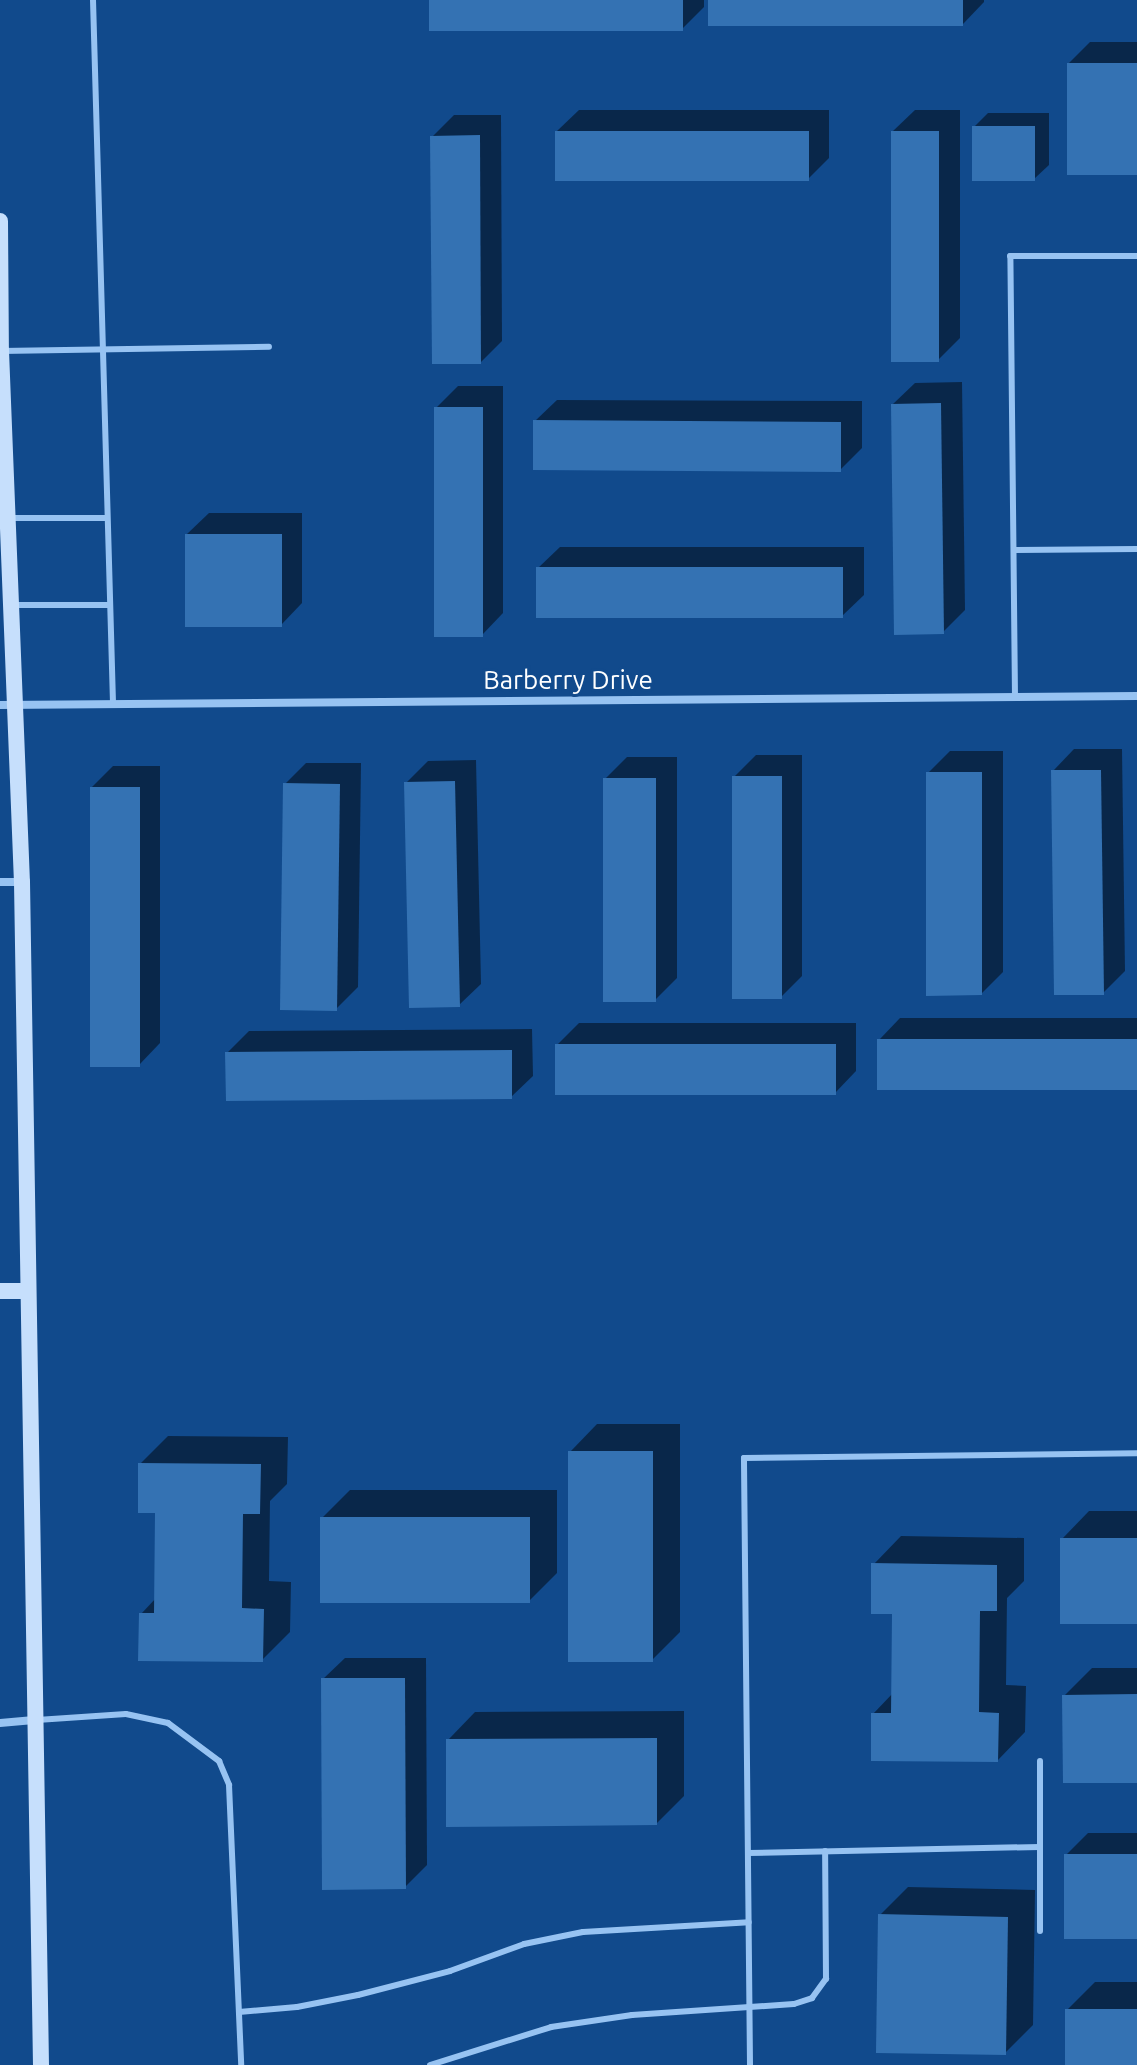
<!DOCTYPE html>
<html>
<head>
<meta charset="utf-8">
<style>
	body { margin:0 }
	#map { position:relative; width:1137px; height:2065px; overflow:hidden; background:#114a8c; font-family:Ubuntu,sans-serif }
	div>[style] { position:absolute }
	[style*='--x'] { left:calc(var(--x)*1px); top:calc(var(--y)*1px); width:calc(var(--w)*1px); rotate:calc(var(--a)*1deg) }
	.shadow>* { inset:0; background:#0007 }
	.building>* { inset:0; background:#3472b3 }
	.service>* { height:6px; margin:-3px; padding:0 3px; transform-origin:3px; border-radius:3px; background:#97c3f2 }
	.minor>* { height:8px; margin:-4px; padding:0 4px; transform-origin:4px; border-radius:4px; background:#97c3f2 }
	.secondary>* { height:16px; margin:-8px; padding:0 8px; transform-origin:8px; border-radius:8px; background:#c6dffc }
	span { translate:-50% -50%; white-space:nowrap; text-align:center; line-height:1.15; -webkit-text-stroke:6px #114a8c; paint-order:stroke }
	.street-label { font-size:26px; color:#fff }
</style>
</head>
<body>
<div id="map">
	<div class="shadow">
		<i style="clip-path:polygon(431px 0,704px 0,704px 7px,682px 29px)"></i>
		<i style="clip-path:polygon(710px 0,984px 0,984px 2px,963px 24px)"></i>
		<i style="clip-path:polygon(1090px 42px,1137px 42px,1137px 173px,1068px 64px)"></i>
		<i style="clip-path:polygon(579px 110px,829px 110px,829px 158px,808px 179px,557px 131px)"></i>
		<i style="clip-path:polygon(915px 110px,960px 110px,960px 338px,938px 360px,893px 131px)"></i>
		<i style="clip-path:polygon(988px 113px,1049px 113px,1049px 165px,1034px 179px,974px 127px)"></i>
		<i style="clip-path:polygon(454px 115px,501px 115px,502px 341px,481px 362px,432px 137px)"></i>
		<i style="clip-path:polygon(962px 382px,965px 610px,943px 632px,893px 404px,915px 383px)"></i>
		<i style="clip-path:polygon(458px 386px,503px 386px,503px 613px,482px 635px,436px 408px)"></i>
		<i style="clip-path:polygon(557px 400px,862px 401px,862px 448px,840px 470px,535px 421px)"></i>
		<i style="clip-path:polygon(209px 513px,302px 513px,302px 603px,281px 625px,187px 534px)"></i>
		<i style="clip-path:polygon(560px 547px,864px 547px,864px 595px,842px 616px,538px 568px)"></i>
		<i style="clip-path:polygon(1074px 749px,1122px 749px,1125px 971px,1103px 993px,1053px 771px)"></i>
		<i style="clip-path:polygon(950px 751px,1003px 751px,1003px 972px,982px 993px,928px 773px)"></i>
		<i style="clip-path:polygon(756px 755px,802px 755px,802px 976px,781px 997px,734px 777px)"></i>
		<i style="clip-path:polygon(627px 757px,677px 757px,677px 978px,655px 1000px,605px 779px)"></i>
		<i style="clip-path:polygon(476px 760px,481px 984px,459px 1005px,406px 783px,428px 761px)"></i>
		<i style="clip-path:polygon(306px 763px,361px 763px,358px 987px,336px 1009px,285px 784px)"></i>
		<i style="clip-path:polygon(113px 766px,160px 766px,160px 1043px,139px 1065px,92px 787px)"></i>
		<i style="clip-path:polygon(900px 1018px,1137px 1018px,1137px 1088px,879px 1040px)"></i>
		<i style="clip-path:polygon(579px 1023px,856px 1023px,856px 1071px,835px 1093px,557px 1045px)"></i>
		<i style="clip-path:polygon(532px 1029px,533px 1076px,511px 1097px,227px 1053px,249px 1031px)"></i>
		<i style="clip-path:polygon(597px 1424px,680px 1424px,680px 1632px,652px 1660px,570px 1452px)"></i>
		<i style="clip-path:polygon(168px 1436px,288px 1437px,287px 1484px,270px 1501px,269px 1581px,291px 1582px,290px 1632px,262px 1660px,141px 1614px,156px 1598px,157px 1511px,140px 1464px)"></i>
		<i style="clip-path:polygon(350px 1490px,557px 1490px,557px 1573px,529px 1601px,322px 1518px)"></i>
		<i style="clip-path:polygon(1089px 1511px,1137px 1511px,1137px 1622px,1062px 1539px)"></i>
		<i style="clip-path:polygon(901px 1536px,1024px 1538px,1024px 1581px,1007px 1598px,1006px 1685px,1026px 1686px,1025px 1732px,998px 1760px,873px 1714px,893px 1693px,894px 1612px,874px 1564px)"></i>
		<i style="clip-path:polygon(345px 1658px,426px 1658px,427px 1865px,405px 1887px,323px 1679px)"></i>
		<i style="clip-path:polygon(1092px 1668px,1137px 1668px,1137px 1779px,1064px 1696px)"></i>
		<i style="clip-path:polygon(684px 1711px,684px 1796px,657px 1823px,448px 1740px,475px 1712px)"></i>
		<i style="clip-path:polygon(1088px 1833px,1137px 1833px,1137px 1937px,1066px 1855px)"></i>
		<i style="clip-path:polygon(908px 1887px,1035px 1890px,1033px 2025px,1005px 2053px,880px 1915px)"></i>
		<i style="clip-path:polygon(1095px 1982px,1137px 1982px,1137px 2065px,1067px 2065px,1067px 2010px)"></i>
	</div>
	<div class="building">
		<i style="clip-path:polygon(429px 0,683px 0,683px 31px,429px 31px)"></i>
		<i style="clip-path:polygon(708px 0,963px 0,963px 26px,708px 26px)"></i>
		<i style="clip-path:polygon(1067px 63px,1137px 63px,1137px 175px,1067px 175px)"></i>
		<i style="clip-path:polygon(972px 126px,1035px 126px,1035px 181px,972px 181px)"></i>
		<i style="clip-path:polygon(555px 131px,809px 131px,809px 181px,555px 181px)"></i>
		<i style="clip-path:polygon(891px 131px,939px 131px,939px 362px,891px 362px)"></i>
		<i style="clip-path:polygon(480px 135px,481px 364px,432px 364px,430px 136px)"></i>
		<i style="clip-path:polygon(941px 403px,944px 634px,894px 635px,891px 404px)"></i>
		<i style="clip-path:polygon(434px 407px,483px 407px,483px 637px,434px 637px)"></i>
		<i style="clip-path:polygon(533px 420px,841px 422px,841px 472px,533px 470px)"></i>
		<i style="clip-path:polygon(185px 534px,282px 534px,282px 627px,185px 627px)"></i>
		<i style="clip-path:polygon(536px 567px,843px 567px,843px 618px,536px 618px)"></i>
		<i style="clip-path:polygon(1051px 770px,1101px 770px,1104px 995px,1054px 995px)"></i>
		<i style="clip-path:polygon(926px 772px,982px 772px,982px 995px,926px 996px)"></i>
		<i style="clip-path:polygon(732px 776px,782px 776px,782px 999px,732px 999px)"></i>
		<i style="clip-path:polygon(603px 778px,656px 778px,656px 1002px,603px 1002px)"></i>
		<i style="clip-path:polygon(455px 781px,460px 1007px,409px 1008px,404px 782px)"></i>
		<i style="clip-path:polygon(283px 783px,340px 784px,337px 1011px,280px 1010px)"></i>
		<i style="clip-path:polygon(90px 787px,140px 787px,140px 1067px,90px 1067px)"></i>
		<i style="clip-path:polygon(877px 1039px,1137px 1039px,1137px 1090px,877px 1090px)"></i>
		<i style="clip-path:polygon(555px 1044px,836px 1044px,836px 1095px,555px 1095px)"></i>
		<i style="clip-path:polygon(512px 1050px,512px 1099px,226px 1101px,225px 1052px)"></i>
		<i style="clip-path:polygon(568px 1451px,653px 1451px,653px 1662px,568px 1662px)"></i>
		<i style="clip-path:polygon(138px 1463px,261px 1464px,260px 1514px,243px 1514px,242px 1608px,264px 1609px,263px 1662px,138px 1661px,139px 1613px,154px 1613px,155px 1513px,138px 1513px)"></i>
		<i style="clip-path:polygon(320px 1517px,530px 1517px,530px 1603px,320px 1603px)"></i>
		<i style="clip-path:polygon(1060px 1538px,1137px 1538px,1137px 1624px,1060px 1624px)"></i>
		<i style="clip-path:polygon(871px 1563px,997px 1565px,997px 1611px,980px 1611px,979px 1712px,999px 1713px,998px 1762px,871px 1761px,871px 1713px,891px 1713px,892px 1614px,871px 1614px)"></i>
		<i style="clip-path:polygon(321px 1678px,405px 1678px,406px 1889px,322px 1890px)"></i>
		<i style="clip-path:polygon(1137px 1694px,1137px 1783px,1063px 1783px,1062px 1695px)"></i>
		<i style="clip-path:polygon(657px 1738px,657px 1825px,446px 1827px,446px 1739px)"></i>
		<i style="clip-path:polygon(1064px 1854px,1137px 1854px,1137px 1939px,1064px 1939px)"></i>
		<i style="clip-path:polygon(878px 1914px,1008px 1917px,1006px 2055px,876px 2053px)"></i>
		<i style="clip-path:polygon(1065px 2009px,1137px 2009px,1137px 2065px,1065px 2065px)"></i>
	</div>
	<div class="service">
		<i style="--x:93;--y:0;--w:704;--a:88.37"></i>
		<i style="--x:1;--y:351;--w:268;--a:-0.9"></i>
		<i style="--x:8;--y:518;--w:98;--a:0"></i>
		<i style="--x:1014;--y:550;--w:123;--a:-0.5"></i>
		<i style="--x:12;--y:605;--w:96;--a:0"></i>
		<i style="--x:1015;--y:697;--w:441;--a:-90.6"></i>
		<i style="--x:1010;--y:256;--w:127;--a:0"></i>
		<i style="--x:37;--y:1720;--w:89;--a:-3.9"></i>
		<i style="--x:126;--y:1714;--w:43;--a:12.1"></i>
		<i style="--x:168;--y:1723;--w:64;--a:36.7"></i>
		<i style="--x:219;--y:1761;--w:26;--a:67"></i>
		<i style="--x:229;--y:1785;--w:280;--a:87.5"></i>
		<i style="--x:1040;--y:1761;--w:170;--a:90"></i>
		<i style="--x:748;--y:1853;--w:292;--a:-1.2"></i>
		<i style="--x:239;--y:2012;--w:58;--a:-4.9"></i>
		<i style="--x:297;--y:2007;--w:62;--a:-11.1"></i>
		<i style="--x:358;--y:1995;--w:95;--a:-14.6"></i>
		<i style="--x:450;--y:1971;--w:79;--a:-20"></i>
		<i style="--x:524;--y:1944;--w:60;--a:-11.5"></i>
		<i style="--x:583;--y:1932;--w:166;--a:-3.4"></i>
		<i style="--x:430;--y:2065;--w:127;--a:-17.4"></i>
		<i style="--x:551;--y:2027;--w:82;--a:-8.4"></i>
		<i style="--x:632;--y:2015;--w:162;--a:-3.9"></i>
		<i style="--x:794;--y:2004;--w:19;--a:-18"></i>
		<i style="--x:812;--y:1998;--w:24;--a:-54"></i>
		<i style="--x:826;--y:1979;--w:128;--a:-90.4"></i>
		<i style="--x:750;--y:2065;--w:607;--a:-90.57"></i>
		<i style="--x:744;--y:1458;--w:393;--a:-0.7"></i>
	</div>
	<div class="minor">
		<i style="--x:0;--y:705;--w:1137;--a:-0.45"></i>
		<i style="--x:0;--y:882;--w:22;--a:0"></i>
		<i style="--x:0;--y:1723;--w:34;--a:-5"></i>
	</div>
	<div class="secondary">
		<i style="--x:0;--y:221;--w:130;--a:89.6"></i>
		<i style="--x:1;--y:351;--w:531;--a:87.74"></i>
		<i style="--x:22;--y:882;--w:1183;--a:89.08"></i>
		<i style="--x:0;--y:1291;--w:28;--a:0"></i>
	</div>
	<div class="street-label">
		<span style="left:568px;top:680px">Barberry Drive</span>
	</div>
</div>
</body>
</html>
